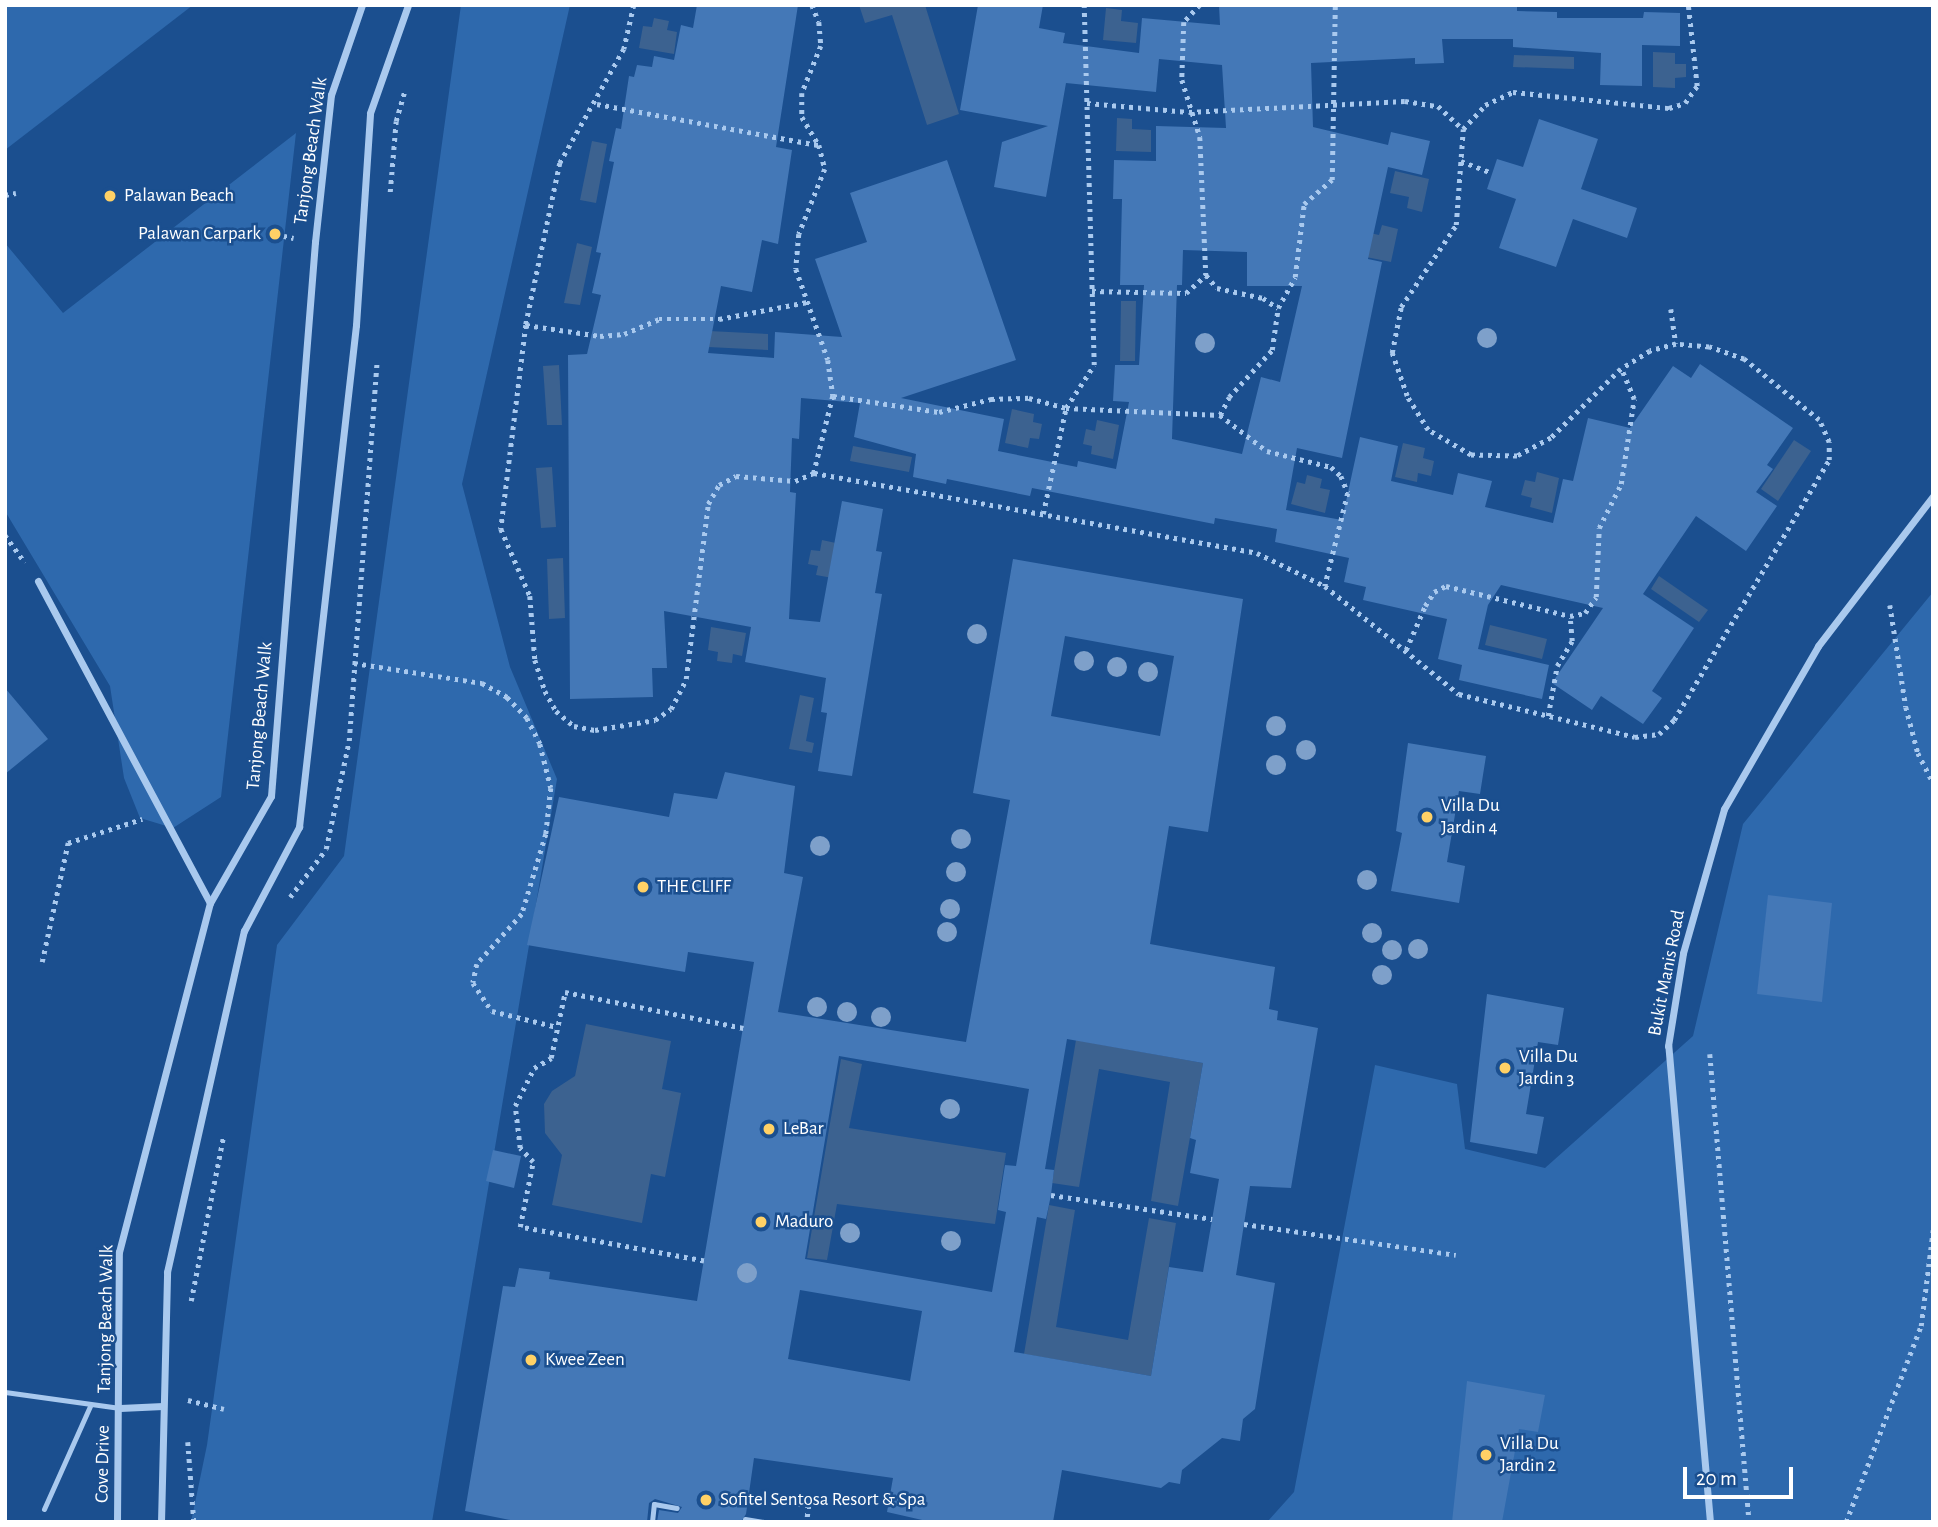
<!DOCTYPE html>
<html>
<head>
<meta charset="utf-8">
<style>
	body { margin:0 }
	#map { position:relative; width:1938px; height:1527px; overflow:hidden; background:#1b4f8f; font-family:"Alegreya Sans",sans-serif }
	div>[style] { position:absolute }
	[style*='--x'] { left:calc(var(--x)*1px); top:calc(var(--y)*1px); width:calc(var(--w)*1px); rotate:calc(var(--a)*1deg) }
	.green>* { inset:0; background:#2e69ad }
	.water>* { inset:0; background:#3c6290 }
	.building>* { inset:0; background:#4478b7 }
	.path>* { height:4.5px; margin-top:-2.25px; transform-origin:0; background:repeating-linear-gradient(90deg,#a9c9ee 0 3.5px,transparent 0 8.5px) }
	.lane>* { height:5px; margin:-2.5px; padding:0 2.5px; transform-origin:2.5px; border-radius:2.5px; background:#a9c9ee }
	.street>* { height:7px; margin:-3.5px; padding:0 3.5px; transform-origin:3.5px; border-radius:3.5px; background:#a9c9ee }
	.trees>* { width:20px; height:20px; margin:-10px; border-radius:50%; background:#7ea0ca }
	.dots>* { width:19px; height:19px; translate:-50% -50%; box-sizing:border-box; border:4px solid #1b4f8f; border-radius:50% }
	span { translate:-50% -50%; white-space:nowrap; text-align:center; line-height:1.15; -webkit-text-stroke:5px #1b4f8f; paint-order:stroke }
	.street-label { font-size:19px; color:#fff }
	.poi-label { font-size:19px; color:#fff }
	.left { translate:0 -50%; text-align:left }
	.right { translate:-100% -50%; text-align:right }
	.frame { position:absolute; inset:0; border:7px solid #fff; pointer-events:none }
	.scale { position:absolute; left:1683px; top:1467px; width:110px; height:32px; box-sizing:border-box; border:4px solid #fff; border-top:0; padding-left:9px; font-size:21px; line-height:24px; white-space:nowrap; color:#fff; -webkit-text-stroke:5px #1b4f8f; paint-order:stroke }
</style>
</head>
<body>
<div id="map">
	<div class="green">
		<i style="clip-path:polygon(5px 5px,193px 5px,5px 150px)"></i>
		<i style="clip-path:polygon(461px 5px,570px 5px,462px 484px,510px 667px,557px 779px,432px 1522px,191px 1522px,207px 1445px,277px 945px,344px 856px)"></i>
		<i style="clip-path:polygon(296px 133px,221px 797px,173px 828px,140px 818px,124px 778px,110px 686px,5px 511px,5px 243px,63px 313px)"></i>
		<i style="clip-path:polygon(1933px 592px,1933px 1522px,1267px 1522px,1294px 1492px,1375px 1065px,1457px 1084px,1465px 1149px,1545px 1168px,1693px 1036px,1743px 824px)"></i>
	</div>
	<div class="water">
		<i style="clip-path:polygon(859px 5px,925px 5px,959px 114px,927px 125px,892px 15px,865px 23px)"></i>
		<i style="clip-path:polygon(1106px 8px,1122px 10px,1121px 21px,1138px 23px,1136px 43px,1103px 40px)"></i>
		<i style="clip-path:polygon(654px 18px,669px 21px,667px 30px,677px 32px,674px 54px,639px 48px,643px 26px,652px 27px)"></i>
		<i style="clip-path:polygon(1653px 52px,1675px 53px,1675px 64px,1686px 64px,1686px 77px,1675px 78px,1675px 88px,1653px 87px)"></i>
		<i style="clip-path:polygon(1514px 55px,1574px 57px,1574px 69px,1513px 67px)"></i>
		<i style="clip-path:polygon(1117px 118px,1132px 119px,1132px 129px,1151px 130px,1151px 152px,1116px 151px)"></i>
		<i style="clip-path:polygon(592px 141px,607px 144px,596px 203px,580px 200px)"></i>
		<i style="clip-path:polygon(1395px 171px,1429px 179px,1422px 212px,1407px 208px,1409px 197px,1390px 193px)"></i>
		<i style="clip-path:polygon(1382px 225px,1398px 229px,1391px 262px,1356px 255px,1361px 231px,1379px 235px)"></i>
		<i style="clip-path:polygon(577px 243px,592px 247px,580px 305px,564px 303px)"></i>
		<i style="clip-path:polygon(1121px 301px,1136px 301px,1135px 361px,1120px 361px)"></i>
		<i style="clip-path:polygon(709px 331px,768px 334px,768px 350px,708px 347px)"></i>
		<i style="clip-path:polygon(559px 365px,562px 425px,547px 425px,543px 366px)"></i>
		<i style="clip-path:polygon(1012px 409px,1034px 414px,1033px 422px,1042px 424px,1039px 439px,1030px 438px,1028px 448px,1005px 443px)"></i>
		<i style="clip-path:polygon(1097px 420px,1119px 425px,1113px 459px,1091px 454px,1092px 446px,1083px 444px,1086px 429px,1095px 431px)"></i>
		<i style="clip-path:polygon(1794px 440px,1811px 451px,1778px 501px,1761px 489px)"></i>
		<i style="clip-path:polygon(1403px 443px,1425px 448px,1423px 458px,1434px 461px,1431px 476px,1418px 473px,1417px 482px,1395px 477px)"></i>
		<i style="clip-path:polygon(853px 446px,912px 457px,909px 472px,850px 461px)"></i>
		<i style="clip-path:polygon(552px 467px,556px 527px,541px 528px,536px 468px)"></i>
		<i style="clip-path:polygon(1537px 472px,1559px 478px,1552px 513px,1530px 507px,1532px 498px,1521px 495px,1525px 480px,1535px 482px)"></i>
		<i style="clip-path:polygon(1307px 475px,1322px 479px,1320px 488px,1330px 490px,1325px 513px,1291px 504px,1297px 482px,1305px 484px)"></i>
		<i style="clip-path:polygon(822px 540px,845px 545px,838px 579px,816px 575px,818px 566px,808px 564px,811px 550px,820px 551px)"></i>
		<i style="clip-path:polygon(563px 558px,565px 618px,549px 619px,547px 559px)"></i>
		<i style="clip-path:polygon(1659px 576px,1708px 610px,1699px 622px,1651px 589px)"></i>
		<i style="clip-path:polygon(1490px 625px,1547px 639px,1542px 659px,1485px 645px)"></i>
		<i style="clip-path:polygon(711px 627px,746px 633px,742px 656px,733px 654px,732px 663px,717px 661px,718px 652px,708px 650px)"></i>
		<i style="clip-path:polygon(800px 695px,814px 698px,806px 741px,814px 743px,812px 753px,789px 749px)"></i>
		<i style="clip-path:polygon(586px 1024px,671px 1041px,662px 1089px,681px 1093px,665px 1177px,651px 1174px,642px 1223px,552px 1205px,562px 1155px,545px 1133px,544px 1104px,552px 1091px,575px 1076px)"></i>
		<i style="clip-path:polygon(1076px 1040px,1203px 1063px,1178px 1206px,1151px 1201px,1170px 1082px,1099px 1069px,1079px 1187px,1052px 1183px)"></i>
		<i style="clip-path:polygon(841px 1059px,862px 1064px,849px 1128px,1006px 1153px,995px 1224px,837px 1204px,827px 1260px,807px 1258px)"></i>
		<i style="clip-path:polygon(1049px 1205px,1075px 1210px,1056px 1327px,1128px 1340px,1149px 1218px,1176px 1223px,1151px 1376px,1024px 1354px)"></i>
	</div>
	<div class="building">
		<i style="clip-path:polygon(evenodd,697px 5px,798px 5px,776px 147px,792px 150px,778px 244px,762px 240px,752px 292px,721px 286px,708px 353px,774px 358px,775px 332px,842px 337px,815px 259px,867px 242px,850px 193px,947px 160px,1016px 360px,901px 398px,1004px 419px,998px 451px,1077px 467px,1078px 461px,1116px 469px,1129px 402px,1113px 401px,1115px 365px,1139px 365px,1144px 285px,1120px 285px,1122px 199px,1113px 199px,1114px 160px,1156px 161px,1156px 126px,1226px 128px,1222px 65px,1159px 59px,1156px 92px,1066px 83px,1046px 197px,994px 187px,1002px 142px,1048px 126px,960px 110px,978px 5px,1043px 5px,1039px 28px,1065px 33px,1063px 43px,1139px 53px,1142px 18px,1220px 25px,1219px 5px,1517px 5px,1517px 11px,1557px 12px,1557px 18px,1643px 18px,1644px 12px,1680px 13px,1680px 46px,1642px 45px,1642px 86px,1600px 85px,1601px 53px,1513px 47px,1513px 39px,1442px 39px,1444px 63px,1415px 64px,1415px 58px,1311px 63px,1313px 127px,1388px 145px,1391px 132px,1430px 141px,1422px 175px,1388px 167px,1368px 259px,1382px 262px,1342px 458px,1297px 448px,1286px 510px,1342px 520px,1360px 437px,1398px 446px,1391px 481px,1453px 495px,1458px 473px,1492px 481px,1485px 507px,1553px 523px,1563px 479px,1573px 481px,1588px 418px,1630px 428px,1673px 366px,1691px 378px,1700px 364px,1793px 428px,1767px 465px,1773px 469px,1756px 492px,1777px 506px,1746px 551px,1696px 516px,1643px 594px,1694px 628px,1652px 691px,1662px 698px,1643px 724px,1601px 696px,1592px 710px,1552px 683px,1603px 608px,1501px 585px,1488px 605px,1478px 649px,1549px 665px,1542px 699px,1459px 680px,1462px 665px,1438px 659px,1447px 619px,1363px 600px,1366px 587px,1344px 582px,1349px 558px,1275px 542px,1277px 529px,1215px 518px,1214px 524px,1032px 488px,1030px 496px,947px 479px,946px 484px,913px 477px,916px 454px,854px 437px,860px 403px,801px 398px,799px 439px,792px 438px,790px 492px,796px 493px,789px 619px,820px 622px,842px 501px,883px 509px,876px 551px,882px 552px,875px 593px,882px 594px,852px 776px,818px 771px,827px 713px,821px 712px,826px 678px,745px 662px,751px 627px,664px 611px,667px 668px,652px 668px,653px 697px,570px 699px,568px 355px,587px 354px,601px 295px,592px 293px,601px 253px,596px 252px,614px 162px,609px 161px,616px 128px,621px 129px,629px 76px,634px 77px,637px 65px,652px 67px,654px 56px,674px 60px,681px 25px,693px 28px,697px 5px,1183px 250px,1247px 252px,1247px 286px,1302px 286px,1280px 382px,1261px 377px,1242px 454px,1172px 439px,1177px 285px,1182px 285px,1183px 250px)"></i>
		<i style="clip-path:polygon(1539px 119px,1598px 139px,1581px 189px,1637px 208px,1627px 238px,1573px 219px,1556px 267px,1499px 248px,1516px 199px,1487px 189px,1497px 159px,1523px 167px)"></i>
		<i style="clip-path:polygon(evenodd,1013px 559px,1243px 599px,1208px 832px,1169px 826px,1150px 944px,1275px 967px,1269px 1009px,1278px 1011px,1277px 1020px,1318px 1028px,1291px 1188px,1250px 1186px,1236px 1275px,1275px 1283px,1255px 1409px,1243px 1419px,1240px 1441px,1222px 1438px,1182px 1470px,1180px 1484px,1169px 1482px,1161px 1488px,1062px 1470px,1053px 1522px,931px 1522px,887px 1512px,893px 1478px,754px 1458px,746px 1514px,741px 1522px,657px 1522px,659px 1510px,678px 1513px,682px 1507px,655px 1499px,649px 1503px,647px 1522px,520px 1522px,465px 1511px,503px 1286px,515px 1287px,519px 1268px,550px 1272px,549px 1279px,697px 1301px,754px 962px,688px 952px,685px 972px,527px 945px,559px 797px,669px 817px,674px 793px,717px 799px,725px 772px,795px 786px,784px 873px,803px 877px,778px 1012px,966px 1042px,1010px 800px,973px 793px,1013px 559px,1065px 636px,1174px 656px,1160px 736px,1051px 716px,1065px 636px,1013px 559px,1067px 1039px,1203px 1063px,1190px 1138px,1196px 1140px,1190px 1173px,1219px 1179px,1203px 1272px,1169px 1267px,1151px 1376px,1014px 1352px,1037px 1217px,1046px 1219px,1051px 1195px,1054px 1170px,1045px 1169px,1067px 1039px,1013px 559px,839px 1056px,1029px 1089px,1016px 1166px,1005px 1165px,998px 1210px,1006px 1212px,992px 1292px,805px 1259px,839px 1056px,1013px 559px,800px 1290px,922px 1311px,910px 1381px,788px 1359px,800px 1290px)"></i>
		<i style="clip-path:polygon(5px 688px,48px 739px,5px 774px)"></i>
		<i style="clip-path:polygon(1408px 743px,1486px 756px,1480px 794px,1459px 791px,1447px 862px,1465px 866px,1459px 903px,1391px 891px,1402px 833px,1396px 831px)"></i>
		<i style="clip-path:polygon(1768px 895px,1832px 903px,1822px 1002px,1757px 994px)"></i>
		<i style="clip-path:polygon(1487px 994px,1564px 1008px,1558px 1045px,1538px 1042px,1526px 1114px,1544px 1117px,1537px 1154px,1470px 1142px)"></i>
		<i style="clip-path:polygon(493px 1150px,521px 1156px,514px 1188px,486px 1181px)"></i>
		<i style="clip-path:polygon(1467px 1381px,1545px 1395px,1538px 1432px,1519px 1429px,1502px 1522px,1452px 1522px)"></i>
	</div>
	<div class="path">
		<i style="--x:634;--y:5;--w:45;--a:102.8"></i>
		<i style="--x:624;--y:49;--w:131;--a:119.3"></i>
		<i style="--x:560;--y:163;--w:166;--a:101.9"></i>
		<i style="--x:526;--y:325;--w:206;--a:97"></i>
		<i style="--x:501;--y:529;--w:73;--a:66.6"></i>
		<i style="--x:530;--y:596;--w:64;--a:85.5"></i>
		<i style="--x:535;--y:660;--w:33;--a:72"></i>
		<i style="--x:545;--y:691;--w:23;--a:61"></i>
		<i style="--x:556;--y:711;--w:23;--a:40"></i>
		<i style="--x:574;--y:726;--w:21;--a:11"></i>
		<i style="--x:595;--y:730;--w:61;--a:-9.5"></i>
		<i style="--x:655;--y:720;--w:19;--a:-35"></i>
		<i style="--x:671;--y:709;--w:34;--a:-63"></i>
		<i style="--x:686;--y:679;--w:176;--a:-82.8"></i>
		<i style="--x:708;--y:504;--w:22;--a:-60"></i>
		<i style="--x:719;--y:485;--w:19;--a:-28"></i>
		<i style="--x:736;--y:476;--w:59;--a:4.8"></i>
		<i style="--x:795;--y:481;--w:21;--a:-23"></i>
		<i style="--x:814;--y:473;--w:450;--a:10.2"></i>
		<i style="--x:1257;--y:553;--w:76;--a:25.9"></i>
		<i style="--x:1325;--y:586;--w:172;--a:38.9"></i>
		<i style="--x:1459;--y:694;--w:181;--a:13.7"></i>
		<i style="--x:1635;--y:737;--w:24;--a:-7"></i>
		<i style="--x:1659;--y:734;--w:21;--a:-43"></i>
		<i style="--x:1674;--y:720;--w:303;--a:-59.2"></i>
		<i style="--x:1829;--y:460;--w:18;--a:-90"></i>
		<i style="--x:1829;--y:442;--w:24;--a:-114"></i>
		<i style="--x:1819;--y:420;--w:97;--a:-140.9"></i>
		<i style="--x:1744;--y:359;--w:37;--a:-161"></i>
		<i style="--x:1709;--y:347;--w:33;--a:-175"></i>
		<i style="--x:1676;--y:344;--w:27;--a:165"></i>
		<i style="--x:1650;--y:351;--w:34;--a:148"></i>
		<i style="--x:1621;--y:369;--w:98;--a:135.4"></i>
		<i style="--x:1551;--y:438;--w:38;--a:152"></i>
		<i style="--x:1517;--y:456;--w:46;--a:-178.8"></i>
		<i style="--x:1471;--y:455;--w:50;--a:-149.8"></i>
		<i style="--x:1428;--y:430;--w:40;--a:-122"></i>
		<i style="--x:1407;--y:396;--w:46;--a:-109.2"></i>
		<i style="--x:1392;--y:353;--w:47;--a:-78.9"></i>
		<i style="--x:1401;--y:307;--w:99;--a:-56.1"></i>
		<i style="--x:1456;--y:225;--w:96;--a:-85.8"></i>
		<i style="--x:1463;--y:129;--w:33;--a:-47"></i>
		<i style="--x:1485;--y:105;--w:31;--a:-25"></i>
		<i style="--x:1513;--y:92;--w:157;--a:5.9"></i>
		<i style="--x:1669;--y:108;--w:17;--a:-17"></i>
		<i style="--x:1685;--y:103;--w:21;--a:-55"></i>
		<i style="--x:1697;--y:86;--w:81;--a:-96.3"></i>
		<i style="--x:812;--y:5;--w:18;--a:68"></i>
		<i style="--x:819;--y:22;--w:24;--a:85"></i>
		<i style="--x:821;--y:46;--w:51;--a:112"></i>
		<i style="--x:802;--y:93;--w:24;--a:90"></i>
		<i style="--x:802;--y:117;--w:33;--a:59"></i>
		<i style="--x:819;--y:145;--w:25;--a:76"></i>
		<i style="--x:825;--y:169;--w:70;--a:111.8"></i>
		<i style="--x:799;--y:234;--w:35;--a:95"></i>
		<i style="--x:796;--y:269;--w:96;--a:70.6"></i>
		<i style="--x:828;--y:360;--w:36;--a:82"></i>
		<i style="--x:833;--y:396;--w:79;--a:103.9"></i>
		<i style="--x:1200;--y:5;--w:23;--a:133"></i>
		<i style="--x:1184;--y:22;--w:58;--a:92"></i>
		<i style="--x:1182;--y:80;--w:60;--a:72.5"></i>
		<i style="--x:1200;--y:137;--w:138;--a:87.5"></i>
		<i style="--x:1206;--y:275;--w:17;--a:50"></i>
		<i style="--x:1217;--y:288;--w:47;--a:12.3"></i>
		<i style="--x:1263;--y:298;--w:18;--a:34"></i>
		<i style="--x:1087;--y:103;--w:102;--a:5"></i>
		<i style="--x:1189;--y:112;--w:216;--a:-2.9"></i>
		<i style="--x:1405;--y:101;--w:33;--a:9"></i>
		<i style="--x:1438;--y:106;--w:34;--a:43"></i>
		<i style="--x:597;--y:104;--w:226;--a:10.5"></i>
		<i style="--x:1461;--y:161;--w:33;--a:21"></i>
		<i style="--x:390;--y:192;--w:71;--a:-85.2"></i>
		<i style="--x:396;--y:121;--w:32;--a:-74"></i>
		<i style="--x:5;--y:195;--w:11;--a:-10"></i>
		<i style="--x:275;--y:234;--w:19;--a:12"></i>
		<i style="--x:1092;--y:291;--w:94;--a:1.2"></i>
		<i style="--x:1186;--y:293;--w:27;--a:-42"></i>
		<i style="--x:1671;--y:309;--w:35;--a:82"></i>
		<i style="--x:526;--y:325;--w:75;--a:8.5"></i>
		<i style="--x:600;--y:336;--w:24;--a:-5"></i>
		<i style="--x:624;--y:334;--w:38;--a:-23"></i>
		<i style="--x:659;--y:319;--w:60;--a:0"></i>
		<i style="--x:719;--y:319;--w:90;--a:-10.9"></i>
		<i style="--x:833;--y:396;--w:107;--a:8.6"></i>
		<i style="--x:939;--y:412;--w:54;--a:-14"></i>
		<i style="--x:991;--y:399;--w:38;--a:-2"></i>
		<i style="--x:1029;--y:398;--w:38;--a:15"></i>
		<i style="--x:1066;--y:408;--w:154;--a:2.6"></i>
		<i style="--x:1220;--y:415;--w:59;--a:37.5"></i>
		<i style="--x:1267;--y:451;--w:66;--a:14"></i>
		<i style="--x:1331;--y:467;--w:13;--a:42"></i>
		<i style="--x:1341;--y:476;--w:18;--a:68"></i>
		<i style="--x:1348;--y:493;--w:96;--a:103.9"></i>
		<i style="--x:1220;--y:415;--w:20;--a:-63"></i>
		<i style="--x:1229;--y:397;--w:64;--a:-47.5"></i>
		<i style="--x:1272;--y:350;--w:42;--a:-81.9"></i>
		<i style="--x:1278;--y:308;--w:35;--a:-61"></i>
		<i style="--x:1295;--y:277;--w:74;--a:-83"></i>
		<i style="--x:1304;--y:204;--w:37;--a:-41"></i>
		<i style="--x:1332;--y:180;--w:175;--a:-89"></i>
		<i style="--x:1043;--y:514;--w:108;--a:-77.8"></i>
		<i style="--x:1066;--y:408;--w:51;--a:-56.9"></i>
		<i style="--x:1094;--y:365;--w:360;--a:-91.6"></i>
		<i style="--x:5;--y:535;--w:34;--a:54"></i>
		<i style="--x:1890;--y:605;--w:103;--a:81.1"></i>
		<i style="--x:1906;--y:707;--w:48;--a:75.4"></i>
		<i style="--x:1918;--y:753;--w:34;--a:63"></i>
		<i style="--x:1406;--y:650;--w:48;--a:-66.6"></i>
		<i style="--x:1425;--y:606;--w:17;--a:-57"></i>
		<i style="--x:1434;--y:592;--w:13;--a:-27"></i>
		<i style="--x:1446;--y:586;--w:128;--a:13.6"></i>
		<i style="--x:1570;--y:616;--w:15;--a:-11"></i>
		<i style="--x:1585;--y:613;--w:19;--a:-55"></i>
		<i style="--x:1596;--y:597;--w:69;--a:-87.5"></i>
		<i style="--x:1599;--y:528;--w:49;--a:-63.4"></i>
		<i style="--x:1621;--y:484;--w:86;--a:-81.3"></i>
		<i style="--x:1634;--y:399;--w:33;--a:-113"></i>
		<i style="--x:354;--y:663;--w:130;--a:8.9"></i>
		<i style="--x:482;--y:683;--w:29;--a:29"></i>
		<i style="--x:507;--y:697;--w:29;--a:46"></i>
		<i style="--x:527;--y:718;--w:29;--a:63"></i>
		<i style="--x:540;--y:744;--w:45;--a:76"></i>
		<i style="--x:551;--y:788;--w:46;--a:96.2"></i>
		<i style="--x:546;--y:834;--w:84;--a:106.7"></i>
		<i style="--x:522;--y:914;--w:67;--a:132"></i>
		<i style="--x:477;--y:964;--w:19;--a:102"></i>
		<i style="--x:473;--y:983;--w:34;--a:56"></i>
		<i style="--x:492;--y:1011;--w:67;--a:13.8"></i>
		<i style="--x:1548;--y:716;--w:51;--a:-79.8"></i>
		<i style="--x:1557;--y:666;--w:29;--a:-59"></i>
		<i style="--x:1572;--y:641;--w:25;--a:-95"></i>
		<i style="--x:290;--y:897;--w:60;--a:-53.1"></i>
		<i style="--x:326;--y:849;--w:110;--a:-78"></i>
		<i style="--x:349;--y:741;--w:381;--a:-85.8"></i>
		<i style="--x:42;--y:962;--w:122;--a:-77.7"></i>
		<i style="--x:68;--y:843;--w:78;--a:-18"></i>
		<i style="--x:1710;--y:1054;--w:470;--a:85.2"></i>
		<i style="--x:1051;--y:1195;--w:163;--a:8.5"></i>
		<i style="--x:1244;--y:1224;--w:214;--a:8.3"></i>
		<i style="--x:704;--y:1261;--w:187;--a:-169.5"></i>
		<i style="--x:520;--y:1227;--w:66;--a:-78.7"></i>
		<i style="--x:533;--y:1162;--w:19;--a:-133"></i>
		<i style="--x:520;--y:1148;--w:42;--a:-96.8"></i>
		<i style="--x:515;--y:1106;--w:42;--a:-63.4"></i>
		<i style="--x:534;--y:1068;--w:20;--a:-30"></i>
		<i style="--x:551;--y:1058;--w:67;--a:-78"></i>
		<i style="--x:565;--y:992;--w:182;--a:11.4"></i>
		<i style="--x:191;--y:1301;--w:166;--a:-78.9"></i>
		<i style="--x:188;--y:1400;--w:37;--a:14"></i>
		<i style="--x:188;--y:1442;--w:80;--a:85.7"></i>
		<i style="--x:771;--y:1501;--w:38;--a:6"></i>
		<i style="--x:809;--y:1505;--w:17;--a:97"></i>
		<i style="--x:1846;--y:1522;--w:210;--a:-69.1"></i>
		<i style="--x:1921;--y:1326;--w:98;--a:-82.9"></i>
	</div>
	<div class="lane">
		<i style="--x:5;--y:1392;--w:116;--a:7.9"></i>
		<i style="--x:44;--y:1509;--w:113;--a:-65.9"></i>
		<i style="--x:745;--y:1519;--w:20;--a:9"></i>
		<i style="--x:652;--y:1522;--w:18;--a:-84"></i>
		<i style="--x:654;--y:1504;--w:23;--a:10"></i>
	</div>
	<div class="street">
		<i style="--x:38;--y:581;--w:365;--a:61.9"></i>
		<i style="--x:120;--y:1408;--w:43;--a:-2.7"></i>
		<i style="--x:117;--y:1522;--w:270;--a:-89.6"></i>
		<i style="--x:119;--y:1252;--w:361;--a:-75.4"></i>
		<i style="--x:210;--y:903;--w:123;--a:-60.3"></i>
		<i style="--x:271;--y:796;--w:556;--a:-85.46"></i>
		<i style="--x:315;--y:242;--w:148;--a:-83.8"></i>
		<i style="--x:331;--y:95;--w:95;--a:-71"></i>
		<i style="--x:161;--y:1522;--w:250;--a:-88.6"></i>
		<i style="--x:167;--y:1272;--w:350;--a:-77.3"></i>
		<i style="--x:244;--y:931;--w:118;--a:-62.1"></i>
		<i style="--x:299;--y:827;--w:505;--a:-83.52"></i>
		<i style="--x:356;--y:325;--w:212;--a:-86.2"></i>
		<i style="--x:370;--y:113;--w:114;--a:-70.6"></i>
		<i style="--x:1710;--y:1522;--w:478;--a:-95"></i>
		<i style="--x:1668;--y:1046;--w:94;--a:-80.8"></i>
		<i style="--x:1683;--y:953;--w:150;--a:-74.1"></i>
		<i style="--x:1724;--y:809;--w:188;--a:-60"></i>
		<i style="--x:1818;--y:646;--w:189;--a:-52.5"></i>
	</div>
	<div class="trees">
		<i style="left:1487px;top:338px"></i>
		<i style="left:1205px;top:343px"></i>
		<i style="left:977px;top:634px"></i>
		<i style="left:1084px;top:661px"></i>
		<i style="left:1117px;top:667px"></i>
		<i style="left:1148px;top:672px"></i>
		<i style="left:1276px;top:726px"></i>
		<i style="left:1306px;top:750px"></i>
		<i style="left:1276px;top:765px"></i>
		<i style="left:961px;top:839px"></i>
		<i style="left:820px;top:846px"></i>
		<i style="left:956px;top:872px"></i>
		<i style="left:1367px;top:880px"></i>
		<i style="left:950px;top:909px"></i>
		<i style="left:947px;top:932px"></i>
		<i style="left:1372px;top:933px"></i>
		<i style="left:1418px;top:949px"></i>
		<i style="left:1392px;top:950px"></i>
		<i style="left:1382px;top:975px"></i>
		<i style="left:817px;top:1007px"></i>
		<i style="left:847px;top:1012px"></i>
		<i style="left:881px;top:1017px"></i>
		<i style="left:950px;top:1109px"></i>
		<i style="left:850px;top:1233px"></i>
		<i style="left:951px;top:1241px"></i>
		<i style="left:747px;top:1273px"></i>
	</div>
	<div class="dots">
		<i style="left:110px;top:196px;background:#ffd166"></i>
		<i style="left:275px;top:234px;background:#ffd166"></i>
		<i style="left:1427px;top:817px;background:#ffd166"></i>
		<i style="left:643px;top:887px;background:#ffd166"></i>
		<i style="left:1505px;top:1068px;background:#ffd166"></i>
		<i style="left:769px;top:1129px;background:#ffd166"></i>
		<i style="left:761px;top:1222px;background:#ffd166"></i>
		<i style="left:531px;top:1360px;background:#ffd166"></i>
		<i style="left:1486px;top:1455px;background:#ffd166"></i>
		<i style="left:706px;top:1500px;background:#ffd166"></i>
	</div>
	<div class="street-label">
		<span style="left:311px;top:151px;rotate:-82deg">Tanjong Beach Walk</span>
		<span style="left:260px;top:716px;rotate:-85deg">Tanjong Beach Walk</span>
		<span style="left:1667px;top:973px;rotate:-79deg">Bukit Manis Road</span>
		<span style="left:106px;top:1319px;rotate:-89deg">Tanjong Beach Walk</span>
		<span style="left:103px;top:1464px;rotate:-89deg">Cove Drive</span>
	</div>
	<div class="poi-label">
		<span class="left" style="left:124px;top:196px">Palawan Beach</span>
		<span class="right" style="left:261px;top:234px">Palawan Carpark</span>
		<span class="left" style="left:1441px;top:817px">Villa Du<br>Jardin 4</span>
		<span class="left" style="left:657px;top:887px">THE CLIFF</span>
		<span class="left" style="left:1519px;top:1068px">Villa Du<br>Jardin 3</span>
		<span class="left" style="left:783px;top:1129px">LeBar</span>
		<span class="left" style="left:775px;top:1222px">Maduro</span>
		<span class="left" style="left:545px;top:1360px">Kwee Zeen</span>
		<span class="left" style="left:1500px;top:1455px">Villa Du<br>Jardin 2</span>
		<span class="left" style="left:720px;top:1500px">Sofitel Sentosa Resort &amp; Spa</span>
	</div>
	<div class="frame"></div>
	<div class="scale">20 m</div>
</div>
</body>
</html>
